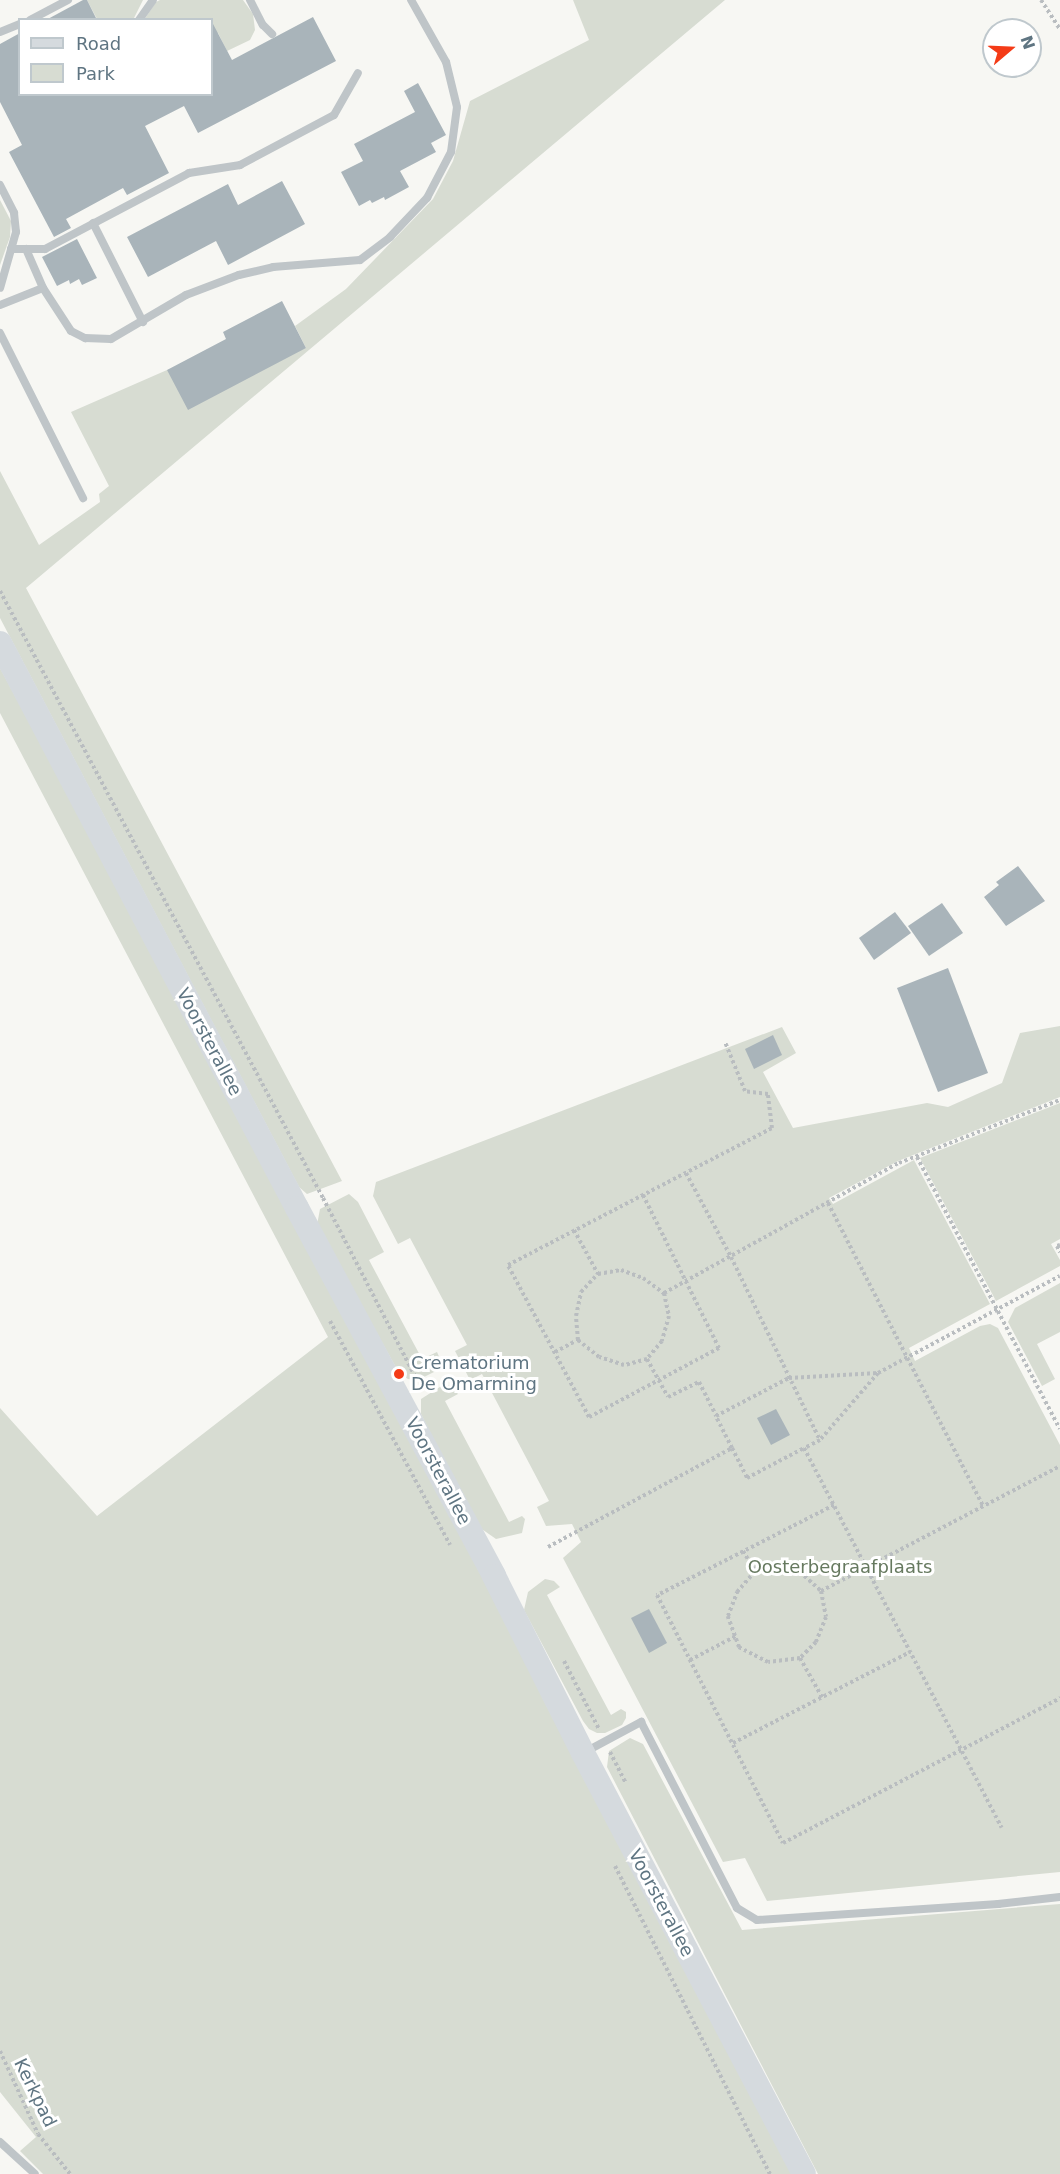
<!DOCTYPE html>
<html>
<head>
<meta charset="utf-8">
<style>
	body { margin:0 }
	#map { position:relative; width:1060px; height:2174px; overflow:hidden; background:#f7f7f3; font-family:"DejaVu Sans",sans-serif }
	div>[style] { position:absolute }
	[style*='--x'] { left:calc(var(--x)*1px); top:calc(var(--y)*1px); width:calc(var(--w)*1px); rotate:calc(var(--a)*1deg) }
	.green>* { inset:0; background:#d7dcd2 }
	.building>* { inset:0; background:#a9b4ba }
	.path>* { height:4px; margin-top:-2px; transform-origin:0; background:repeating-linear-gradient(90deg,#b9bdc0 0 3px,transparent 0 6px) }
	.lane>* { height:8px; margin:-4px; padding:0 4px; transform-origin:4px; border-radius:4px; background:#bfc5c8 }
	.secondary>* { height:24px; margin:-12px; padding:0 12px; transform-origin:12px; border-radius:12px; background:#d5dade }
	.dots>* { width:16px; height:16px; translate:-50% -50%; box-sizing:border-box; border:3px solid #fff; border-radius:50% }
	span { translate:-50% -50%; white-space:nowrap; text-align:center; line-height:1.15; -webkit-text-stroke:6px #fff; paint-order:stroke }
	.street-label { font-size:18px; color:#5f7582 }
	.poi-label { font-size:18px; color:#5f7582 }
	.left { translate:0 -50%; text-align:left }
	.park-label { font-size:18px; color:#66795f }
	.legend { position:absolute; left:18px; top:18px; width:195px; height:78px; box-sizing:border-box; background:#fff; border:2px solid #bfc8cd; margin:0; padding:8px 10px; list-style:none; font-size:18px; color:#5f7582 }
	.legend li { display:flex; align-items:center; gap:12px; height:30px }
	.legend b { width:30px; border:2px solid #bfc8cd }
	.north { position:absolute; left:982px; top:18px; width:60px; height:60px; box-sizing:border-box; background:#fff; border:2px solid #bfc8cd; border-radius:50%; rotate:71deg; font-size:16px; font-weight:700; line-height:24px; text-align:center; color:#5f7582 }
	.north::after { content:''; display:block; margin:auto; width:21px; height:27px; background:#f43b17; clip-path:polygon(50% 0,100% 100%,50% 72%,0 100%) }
</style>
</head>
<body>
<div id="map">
	<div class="green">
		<i style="clip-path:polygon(87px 0,143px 0,133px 20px,97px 19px)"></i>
		<i style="clip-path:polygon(160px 0,243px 0,253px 14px,255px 30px,250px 40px,227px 51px,218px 33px,212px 36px,212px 20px,144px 20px,156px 2px)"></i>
		<i style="clip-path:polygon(573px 0,725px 0,26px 588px,342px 1181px,307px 1194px,299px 1187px,0 618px,0 471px,39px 545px,100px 502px,99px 494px,109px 486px,71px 412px,167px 370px,306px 348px,295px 326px,346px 289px,433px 199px,453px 161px,470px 101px,589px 40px)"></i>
		<i style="clip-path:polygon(0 200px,11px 221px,10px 237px,0 265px)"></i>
		<i style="clip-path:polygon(0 668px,583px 1753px,796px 2174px,43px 2174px,20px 2151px,36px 2137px,0 2092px,0 1408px,97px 1516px,328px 1337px,0 713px)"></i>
		<i style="clip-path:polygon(1060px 1026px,1060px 1097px,898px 1161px,829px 1198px,833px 1204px,914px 1160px,990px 1304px,909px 1348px,915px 1361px,980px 1326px,990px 1324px,998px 1328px,1060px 1445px,1060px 1872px,767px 1901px,745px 1858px,723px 1862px,563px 1558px,581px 1542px,572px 1524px,546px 1526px,537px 1507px,549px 1501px,482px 1374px,470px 1380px,455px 1351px,467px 1345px,410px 1238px,398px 1244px,373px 1196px,376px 1182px,782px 1027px,796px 1053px,763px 1072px,793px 1128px,927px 1103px,948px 1107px,1002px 1083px,1020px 1033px)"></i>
		<i style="clip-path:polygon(1060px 1103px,1060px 1239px,1051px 1244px,1060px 1260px,1060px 1266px,996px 1301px,920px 1158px)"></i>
		<i style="clip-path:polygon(349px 1194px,358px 1202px,384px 1252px,369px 1260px,422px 1359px,437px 1352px,441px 1361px,434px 1372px,418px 1380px,408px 1379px,399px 1373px,317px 1225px,320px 1209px)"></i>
		<i style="clip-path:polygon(1060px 1283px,1060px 1332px,1037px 1344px,1055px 1379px,1042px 1386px,1008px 1322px,1015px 1308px)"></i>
		<i style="clip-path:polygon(443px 1385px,450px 1385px,458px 1394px,445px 1401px,509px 1522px,522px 1516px,525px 1519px,522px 1533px,496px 1539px,476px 1525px,421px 1414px,421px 1399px)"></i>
		<i style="clip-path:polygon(545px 1579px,554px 1581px,560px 1587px,547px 1595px,611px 1715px,621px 1709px,626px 1712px,626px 1718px,622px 1725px,605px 1733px,597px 1733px,589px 1729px,583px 1721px,524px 1610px,528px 1592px)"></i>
		<i style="clip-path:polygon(630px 1738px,643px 1744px,742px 1930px,1060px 1904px,1060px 2174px,818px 2174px,607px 1767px,609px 1751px)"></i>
	</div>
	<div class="building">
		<i style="clip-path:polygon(83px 0,87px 0,97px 20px,46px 20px)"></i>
		<i style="clip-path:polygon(313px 17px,336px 61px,198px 133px,184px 106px,145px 126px,169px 173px,127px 195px,123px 188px,66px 219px,71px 228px,54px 237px,9px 152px,22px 145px,0 102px,0 44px,20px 33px,20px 94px,212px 94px,212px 22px,232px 60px)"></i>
		<i style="clip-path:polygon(418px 83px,446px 135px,431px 143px,436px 152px,400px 171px,409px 187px,385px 200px,384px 197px,372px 203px,370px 200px,359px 206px,341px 172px,363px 161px,354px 144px,415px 112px,404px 91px)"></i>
		<i style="clip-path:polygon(282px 181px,305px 224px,228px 265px,216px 241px,148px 277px,127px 237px,228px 184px,238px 205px)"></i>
		<i style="clip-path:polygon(77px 239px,97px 278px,82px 285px,79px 279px,70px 284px,69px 280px,57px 286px,42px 257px)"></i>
		<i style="clip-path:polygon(282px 301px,306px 348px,188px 410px,167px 370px,226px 339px,223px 332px)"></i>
		<i style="clip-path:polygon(1018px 866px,1045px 901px,1006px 926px,984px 897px,999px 885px,996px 882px)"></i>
		<i style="clip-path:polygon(942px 903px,963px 933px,929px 956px,908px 926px)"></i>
		<i style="clip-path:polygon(895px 912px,911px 933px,874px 960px,859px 938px)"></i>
		<i style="clip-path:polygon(948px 968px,988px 1073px,938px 1092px,897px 988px)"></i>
		<i style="clip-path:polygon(773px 1035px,782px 1055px,754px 1069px,745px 1049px)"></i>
		<i style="clip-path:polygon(776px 1409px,790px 1435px,771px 1445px,757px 1418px)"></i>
		<i style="clip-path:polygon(649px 1609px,667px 1643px,649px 1653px,631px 1618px)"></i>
	</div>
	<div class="path">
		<i style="--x:1041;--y:0;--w:35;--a:57"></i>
		<i style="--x:0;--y:591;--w:688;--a:61.98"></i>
		<i style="--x:323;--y:1198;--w:203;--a:62.7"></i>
		<i style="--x:917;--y:1157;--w:307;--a:62.3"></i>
		<i style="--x:686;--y:1173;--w:95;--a:61.8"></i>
		<i style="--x:731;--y:1257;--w:203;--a:64.1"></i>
		<i style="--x:643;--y:1195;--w:171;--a:63.6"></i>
		<i style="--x:719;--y:1348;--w:147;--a:152"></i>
		<i style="--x:589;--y:1417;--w:172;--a:-118.1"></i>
		<i style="--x:508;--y:1265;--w:297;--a:-27.4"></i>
		<i style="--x:772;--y:1128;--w:34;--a:-97"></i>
		<i style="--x:768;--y:1094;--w:23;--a:-173"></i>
		<i style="--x:745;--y:1091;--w:53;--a:-112.2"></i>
		<i style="--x:828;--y:1203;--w:340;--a:62.9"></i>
		<i style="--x:574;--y:1230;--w:50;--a:61.4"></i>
		<i style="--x:1060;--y:1245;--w:3;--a:162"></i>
		<i style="--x:1057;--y:1246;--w:7;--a:63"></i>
		<i style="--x:664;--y:1293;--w:269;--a:-29"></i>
		<i style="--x:899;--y:1163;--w:173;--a:-21.4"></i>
		<i style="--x:330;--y:1321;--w:254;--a:61.8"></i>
		<i style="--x:555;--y:1352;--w:26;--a:-28"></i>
		<i style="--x:647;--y:1359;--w:24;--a:165"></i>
		<i style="--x:624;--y:1365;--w:26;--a:-162"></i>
		<i style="--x:599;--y:1357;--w:27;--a:-141"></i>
		<i style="--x:578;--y:1340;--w:24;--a:-95"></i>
		<i style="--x:576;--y:1316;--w:25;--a:-78"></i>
		<i style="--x:581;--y:1292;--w:25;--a:-47"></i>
		<i style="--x:598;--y:1274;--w:23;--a:-10"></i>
		<i style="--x:621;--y:1270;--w:23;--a:20"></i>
		<i style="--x:643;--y:1278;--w:26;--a:36"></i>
		<i style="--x:664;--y:1293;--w:24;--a:78"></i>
		<i style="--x:669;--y:1316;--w:26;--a:106"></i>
		<i style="--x:662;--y:1341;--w:23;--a:130"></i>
		<i style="--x:647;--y:1359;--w:43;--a:61.1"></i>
		<i style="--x:668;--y:1397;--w:34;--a:-26"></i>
		<i style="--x:699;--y:1382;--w:38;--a:63"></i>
		<i style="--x:878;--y:1373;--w:206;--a:-28.1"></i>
		<i style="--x:732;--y:1448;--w:36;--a:-117"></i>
		<i style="--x:716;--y:1416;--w:82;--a:-27.5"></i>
		<i style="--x:789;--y:1378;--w:89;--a:-3.2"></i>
		<i style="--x:878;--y:1373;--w:89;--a:130.9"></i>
		<i style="--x:820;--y:1440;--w:18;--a:153"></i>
		<i style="--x:804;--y:1448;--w:428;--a:62.5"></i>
		<i style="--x:834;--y:1505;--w:199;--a:153"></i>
		<i style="--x:657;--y:1595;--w:278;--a:63.1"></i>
		<i style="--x:783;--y:1843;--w:313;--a:-27.6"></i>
		<i style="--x:548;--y:1547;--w:209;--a:-28.3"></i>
		<i style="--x:732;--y:1448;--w:34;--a:63"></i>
		<i style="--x:747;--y:1478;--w:64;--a:-27.8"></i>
		<i style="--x:743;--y:1551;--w:23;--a:59"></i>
		<i style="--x:778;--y:1566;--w:23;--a:15"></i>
		<i style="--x:800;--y:1572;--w:28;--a:42"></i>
		<i style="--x:821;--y:1591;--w:26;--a:79"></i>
		<i style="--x:826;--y:1617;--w:27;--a:112"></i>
		<i style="--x:816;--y:1642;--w:23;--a:135"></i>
		<i style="--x:800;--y:1658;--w:32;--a:173"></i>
		<i style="--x:768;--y:1662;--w:33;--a:-153"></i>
		<i style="--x:739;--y:1647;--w:33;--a:-110"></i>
		<i style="--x:728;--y:1616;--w:26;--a:-69"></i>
		<i style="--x:737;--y:1592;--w:28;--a:-49"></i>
		<i style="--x:755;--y:1571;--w:24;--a:-12"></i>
		<i style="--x:821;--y:1591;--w:270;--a:-27.6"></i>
		<i style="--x:800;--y:1658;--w:45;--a:60.6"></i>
		<i style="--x:690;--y:1660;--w:52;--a:-27.6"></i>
		<i style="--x:564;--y:1661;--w:76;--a:62.8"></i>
		<i style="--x:733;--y:1743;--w:199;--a:-27.2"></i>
		<i style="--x:610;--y:1752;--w:35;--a:63"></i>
		<i style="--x:615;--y:1866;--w:345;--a:63.3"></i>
		<i style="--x:0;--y:2051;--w:91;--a:65.4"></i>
		<i style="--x:38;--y:2134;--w:51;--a:51.3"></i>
	</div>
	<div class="lane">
		<i style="--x:250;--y:0;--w:28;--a:63"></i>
		<i style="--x:263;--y:25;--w:13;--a:45"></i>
		<i style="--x:30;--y:20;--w:43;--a:-27.8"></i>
		<i style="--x:139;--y:20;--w:24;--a:-55"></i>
		<i style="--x:0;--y:32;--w:22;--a:-22"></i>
		<i style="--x:0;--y:185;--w:31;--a:63"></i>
		<i style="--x:14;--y:213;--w:19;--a:84"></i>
		<i style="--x:16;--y:232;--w:58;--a:105.9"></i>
		<i style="--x:93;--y:223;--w:111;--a:63.2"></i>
		<i style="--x:11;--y:249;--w:34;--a:0"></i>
		<i style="--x:45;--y:249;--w:163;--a:-27.8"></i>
		<i style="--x:189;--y:173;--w:52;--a:-8.9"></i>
		<i style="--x:240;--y:165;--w:106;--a:-28"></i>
		<i style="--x:334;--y:115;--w:48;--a:-60.3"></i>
		<i style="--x:26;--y:249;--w:43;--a:66.4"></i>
		<i style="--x:43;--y:288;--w:51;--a:56.9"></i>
		<i style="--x:71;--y:331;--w:16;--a:27"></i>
		<i style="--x:85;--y:338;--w:26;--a:2"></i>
		<i style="--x:111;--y:339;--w:87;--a:-30.4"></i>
		<i style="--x:186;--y:295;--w:57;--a:-20.7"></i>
		<i style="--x:239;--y:275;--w:35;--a:-13"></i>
		<i style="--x:273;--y:267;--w:87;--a:-4.6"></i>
		<i style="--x:360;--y:260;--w:38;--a:-37"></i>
		<i style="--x:390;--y:237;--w:54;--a:-46.5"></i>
		<i style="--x:427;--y:198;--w:52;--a:-62.4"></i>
		<i style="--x:451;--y:152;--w:45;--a:-82.4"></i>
		<i style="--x:457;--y:107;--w:46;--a:-103.7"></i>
		<i style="--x:446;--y:62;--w:71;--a:-119.4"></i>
		<i style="--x:0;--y:305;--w:46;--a:-21.6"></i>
		<i style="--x:0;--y:333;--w:185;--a:63.3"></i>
		<i style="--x:585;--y:1752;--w:64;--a:-28.2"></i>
		<i style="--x:641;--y:1722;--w:209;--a:62.7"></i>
		<i style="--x:737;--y:1908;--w:23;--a:31"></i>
		<i style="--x:757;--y:1920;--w:242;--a:-3.8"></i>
		<i style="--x:998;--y:1904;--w:62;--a:-6.4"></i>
		<i style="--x:0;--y:2142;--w:47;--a:42.4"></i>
	</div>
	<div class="secondary">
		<i style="--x:0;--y:643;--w:638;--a:62.27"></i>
		<i style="--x:297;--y:1208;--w:417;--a:61.8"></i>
		<i style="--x:494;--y:1576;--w:198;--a:63.3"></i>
		<i style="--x:583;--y:1753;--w:475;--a:62.3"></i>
	</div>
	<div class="dots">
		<i style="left:399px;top:1374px;background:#f43b17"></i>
	</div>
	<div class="street-label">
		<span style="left:209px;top:1042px;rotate:62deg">Voorsterallee</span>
		<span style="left:438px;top:1471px;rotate:62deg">Voorsterallee</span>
		<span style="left:661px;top:1903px;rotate:62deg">Voorsterallee</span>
		<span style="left:35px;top:2093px;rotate:64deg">Kerkpad</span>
	</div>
	<div class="poi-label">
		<span class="left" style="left:411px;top:1374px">Crematorium<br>De Omarming</span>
	</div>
	<div class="park-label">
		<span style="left:840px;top:1567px">Oosterbegraafplaats</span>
	</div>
	<ul class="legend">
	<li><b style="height:8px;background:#d5dade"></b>Road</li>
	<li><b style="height:16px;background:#d7dcd2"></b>Park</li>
	</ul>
	<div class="north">N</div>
</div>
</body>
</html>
